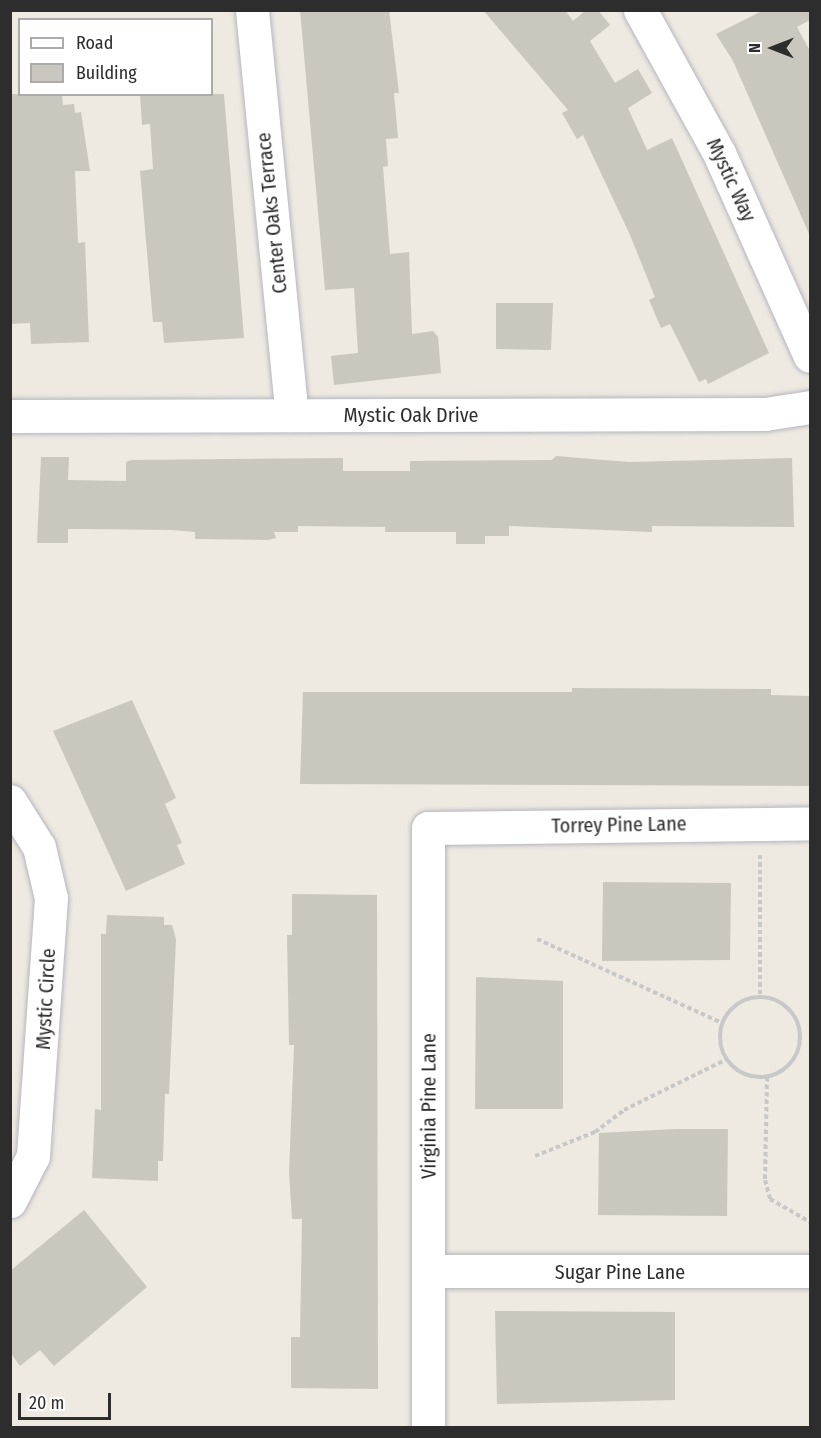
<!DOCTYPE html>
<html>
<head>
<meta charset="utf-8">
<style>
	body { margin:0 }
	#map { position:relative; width:821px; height:1438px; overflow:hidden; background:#eee9e1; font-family:"Fira Sans Condensed",sans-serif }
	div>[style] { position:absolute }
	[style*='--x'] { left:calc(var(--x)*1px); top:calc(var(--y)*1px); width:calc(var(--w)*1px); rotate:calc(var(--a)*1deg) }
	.building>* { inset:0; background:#cac7bf }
	.path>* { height:4px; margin-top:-2px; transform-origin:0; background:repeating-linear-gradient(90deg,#c8c8c8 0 4.5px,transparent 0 7.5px) }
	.path>.ring { margin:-2px; padding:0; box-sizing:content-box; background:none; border:4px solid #c8c8c8; border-radius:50% }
	.roads { filter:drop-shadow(0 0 2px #b4b6c0) drop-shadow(0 0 2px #b4b6c0) }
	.minor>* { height:33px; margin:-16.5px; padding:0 16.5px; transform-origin:16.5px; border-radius:16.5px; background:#fff }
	span { translate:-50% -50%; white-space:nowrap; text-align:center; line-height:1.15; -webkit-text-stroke:6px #fff; paint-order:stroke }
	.street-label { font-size:20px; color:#2d2d2d }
	.frame { position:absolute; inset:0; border:12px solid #2d2d2d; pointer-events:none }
	.legend { position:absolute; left:18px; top:18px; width:195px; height:78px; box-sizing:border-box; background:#fff; border:2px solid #ababab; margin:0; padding:8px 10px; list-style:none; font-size:18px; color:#2d2d2d }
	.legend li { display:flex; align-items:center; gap:12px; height:30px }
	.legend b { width:30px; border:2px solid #ababab }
	.north { position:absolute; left:743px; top:18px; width:60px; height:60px; -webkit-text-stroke:4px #fff; paint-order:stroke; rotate:270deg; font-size:16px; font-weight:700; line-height:24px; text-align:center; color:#2d2d2d }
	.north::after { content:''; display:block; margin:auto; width:21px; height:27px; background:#2d2d2d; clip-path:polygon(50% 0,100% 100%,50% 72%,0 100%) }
	.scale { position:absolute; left:18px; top:1393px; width:93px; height:27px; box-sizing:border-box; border:3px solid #2d2d2d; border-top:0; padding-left:8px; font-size:18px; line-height:21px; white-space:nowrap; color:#2d2d2d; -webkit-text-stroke:4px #fff; paint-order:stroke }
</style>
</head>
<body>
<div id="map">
	<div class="building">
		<i style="clip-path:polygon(300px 10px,389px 10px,399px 93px,394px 93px,398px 138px,386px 139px,388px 166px,383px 167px,390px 254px,409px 252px,412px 334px,433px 331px,438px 337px,441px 373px,334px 385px,331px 356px,358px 353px,354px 288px,325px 290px)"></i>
		<i style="clip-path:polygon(483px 10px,565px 10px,573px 21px,586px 10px,598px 10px,610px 25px,590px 41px,615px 83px,638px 69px,652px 93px,628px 108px,647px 150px,672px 138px,769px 353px,708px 384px,706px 379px,699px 382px,670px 324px,661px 328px,649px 300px,655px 297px,630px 235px,583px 135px,577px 139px,562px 113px,568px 110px)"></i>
		<i style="clip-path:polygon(764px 10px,810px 10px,810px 20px,797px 27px,810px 51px,810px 236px,733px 61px,716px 34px)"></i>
		<i style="clip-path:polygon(10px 94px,62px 94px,63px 105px,74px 104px,75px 113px,81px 112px,90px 171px,75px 171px,78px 243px,85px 242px,89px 342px,31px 344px,30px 323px,10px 324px)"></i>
		<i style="clip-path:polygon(140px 94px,224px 94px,244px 338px,164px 343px,162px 322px,153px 322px,140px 171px,153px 169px,150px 124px,142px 125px)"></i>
		<i style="clip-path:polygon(496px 303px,553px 303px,551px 350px,496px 349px)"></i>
		<i style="clip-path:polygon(556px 456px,629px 462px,792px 458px,794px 527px,652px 526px,652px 532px,509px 526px,509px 536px,485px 536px,485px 544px,456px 544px,456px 532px,385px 532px,385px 527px,298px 526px,298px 532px,274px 532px,276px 538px,268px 540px,195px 539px,195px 532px,172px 530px,87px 529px,68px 529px,68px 543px,37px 543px,41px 457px,69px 457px,68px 480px,126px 481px,126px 462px,131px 460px,343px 458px,343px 471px,410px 471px,410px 461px,552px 460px)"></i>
		<i style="clip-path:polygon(572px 688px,771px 689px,771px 695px,810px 696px,810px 786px,300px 784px,303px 692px,572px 692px)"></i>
		<i style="clip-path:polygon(132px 700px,176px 798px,165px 804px,182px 843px,177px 845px,185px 864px,126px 891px,53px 731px)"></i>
		<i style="clip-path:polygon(603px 882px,731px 883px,730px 960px,602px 961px)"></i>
		<i style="clip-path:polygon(292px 894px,377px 895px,378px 1389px,291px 1388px,291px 1337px,300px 1337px,302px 1219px,292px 1219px,289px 1173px,294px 1045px,289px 1045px,287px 935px,292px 935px)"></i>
		<i style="clip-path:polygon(107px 915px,164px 917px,164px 925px,172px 925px,176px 939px,169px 1094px,165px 1094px,163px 1161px,158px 1161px,158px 1181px,92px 1178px,95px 1109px,101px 1110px,101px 934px,106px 934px)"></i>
		<i style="clip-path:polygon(476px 977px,563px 981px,563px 1109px,475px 1109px)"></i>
		<i style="clip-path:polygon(676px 1129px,728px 1129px,727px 1216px,598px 1215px,599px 1133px)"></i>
		<i style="clip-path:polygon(84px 1210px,147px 1287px,54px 1366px,40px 1350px,20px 1366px,10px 1352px,10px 1271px)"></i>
		<i style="clip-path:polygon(495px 1311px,675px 1312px,675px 1400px,497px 1404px)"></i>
	</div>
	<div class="path">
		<i style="--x:760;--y:855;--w:142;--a:90"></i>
		<i style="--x:537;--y:939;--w:203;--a:24.4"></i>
		<i class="ring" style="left:720px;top:997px;width:76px;height:76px"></i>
		<i style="--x:767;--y:1077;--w:103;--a:91.1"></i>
		<i style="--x:765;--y:1180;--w:20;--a:75"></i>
		<i style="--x:770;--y:1199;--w:46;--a:29.9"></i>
		<i style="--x:535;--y:1156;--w:65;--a:-21.8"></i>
		<i style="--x:595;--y:1132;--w:36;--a:-37"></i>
		<i style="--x:624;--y:1110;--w:115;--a:-26.3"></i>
	</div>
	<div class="roads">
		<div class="minor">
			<i style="--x:252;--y:10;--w:407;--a:84.4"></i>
			<i style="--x:640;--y:10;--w:163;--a:61.1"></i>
			<i style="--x:719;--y:153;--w:222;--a:65.9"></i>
			<i style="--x:10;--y:416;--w:755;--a:-0.15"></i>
			<i style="--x:765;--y:414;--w:46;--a:-8.8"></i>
			<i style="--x:10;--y:801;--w:54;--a:57.8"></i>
			<i style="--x:39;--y:847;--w:52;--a:76.8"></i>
			<i style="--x:51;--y:898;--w:259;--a:94"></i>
			<i style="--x:33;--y:1156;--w:51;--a:117.1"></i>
			<i style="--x:429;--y:1271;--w:381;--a:0"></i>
			<i style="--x:428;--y:1428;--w:600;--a:-90"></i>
			<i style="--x:428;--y:828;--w:382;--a:-0.7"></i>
		</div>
	</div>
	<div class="street-label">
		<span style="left:731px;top:180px;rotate:65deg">Mystic Way</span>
		<span style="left:272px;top:213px;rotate:-96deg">Center Oaks Terrace</span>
		<span style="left:411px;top:415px">Mystic Oak Drive</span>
		<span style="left:619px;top:825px;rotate:-1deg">Torrey Pine Lane</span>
		<span style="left:46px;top:999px;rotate:-87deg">Mystic Circle</span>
		<span style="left:429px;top:1106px;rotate:-90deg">Virginia Pine Lane</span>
		<span style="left:620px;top:1272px">Sugar Pine Lane</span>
	</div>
	<div class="frame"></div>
	<ul class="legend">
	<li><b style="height:8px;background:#fff"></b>Road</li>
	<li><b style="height:16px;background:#cac7bf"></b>Building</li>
	</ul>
	<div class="north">N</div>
	<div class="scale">20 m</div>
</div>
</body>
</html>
